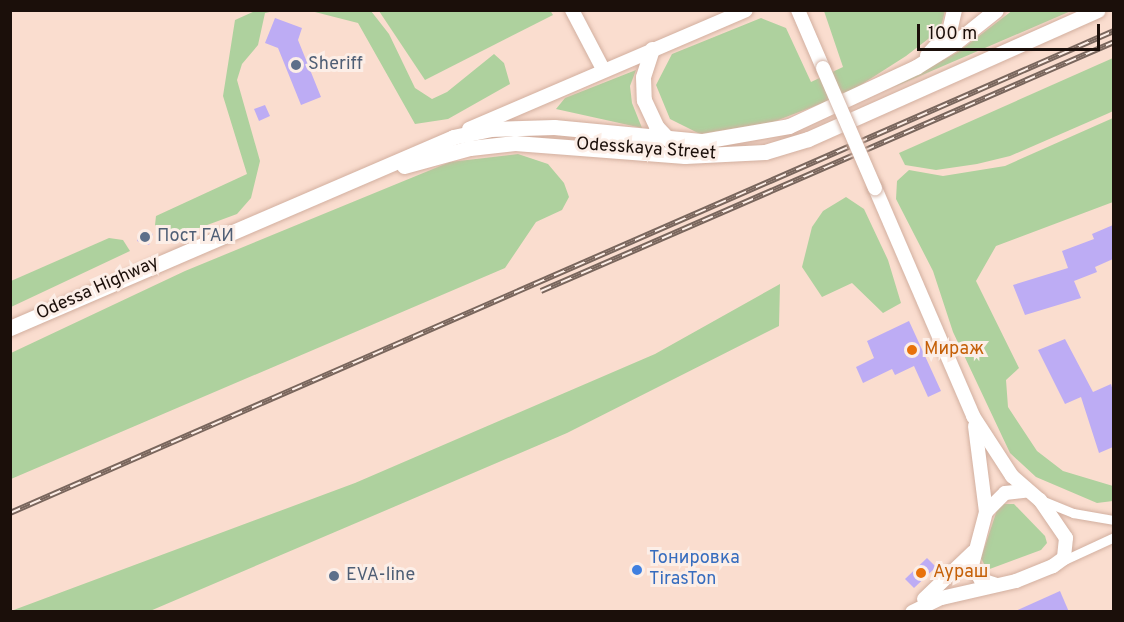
<!DOCTYPE html>
<html>
<head>
<meta charset="utf-8">
<style>
	body { margin:0 }
	#map { position:relative; width:1124px; height:622px; overflow:hidden; background:#faddcf; font-family:Overpass,sans-serif }
	div>[style] { position:absolute }
	[style*='--x'] { left:calc(var(--x)*1px); top:calc(var(--y)*1px); width:calc(var(--w)*1px); rotate:calc(var(--a)*1deg) }
	.green>* { inset:0; background:#aed19e }
	.building>* { inset:0; background:#bdacf4 }
	.roads { filter:drop-shadow(0 0 2px #d2af9f) drop-shadow(0 0 2px #d2af9f) }
	.street>* { height:9px; margin:-4.5px; padding:0 4.5px; transform-origin:4.5px; border-radius:4.5px; background:#fff }
	.secondary>* { height:14px; margin:-7px; padding:0 7px; transform-origin:7px; border-radius:7px; background:#fff }
	.primary>* { height:15px; margin:-7.5px; padding:0 7.5px; transform-origin:7.5px; border-radius:7.5px; background:#fff }
	.rail>* { height:6px; margin-top:-3px; transform-origin:0; background:repeating-linear-gradient(90deg,#fceee7 0 11px,#79665d 0 22px); box-sizing:border-box; border-block:2px solid #79665d }
	.bridges { filter:drop-shadow(0 0 2px #d2af9f) drop-shadow(0 0 2px #d2af9f) }
	.secondary-bridge>* { height:14px; margin:-7px; padding:0 7px; transform-origin:7px; border-radius:7px; background:#fff }
	.dots>* { width:16px; height:16px; translate:-50% -50%; box-sizing:border-box; border:3px solid #fceee7; border-radius:50% }
	span { translate:-50% -50%; white-space:nowrap; text-align:center; line-height:1.15; -webkit-text-stroke:6px #fceee7; paint-order:stroke }
	.service-label { font-size:18px; color:#4e5e75 }
	.left { translate:0 -50%; text-align:left }
	.street-label { font-size:18px; color:#1b0f0a }
	.food-label { font-size:18px; color:#c56008 }
	.shop-label { font-size:18px; color:#366cbe }
	.frame { position:absolute; inset:0; border:12px solid #1b0f0a; pointer-events:none }
	.scale { position:absolute; left:917px; top:24px; width:183px; height:27px; box-sizing:border-box; border:3px solid #1b0f0a; border-top:0; padding-left:8px; font-size:18px; line-height:21px; white-space:nowrap; color:#1b0f0a; -webkit-text-stroke:4px #fceee7; paint-order:stroke }
</style>
</head>
<body>
<div id="map">
	<div class="green">
		<i style="clip-path:polygon(550px 10px,553px 15px,425px 80px,379px 11px)"></i>
		<i style="clip-path:polygon(1013px 10px,1071px 11px,892px 88px,958px 52px)"></i>
		<i style="clip-path:polygon(255px 11px,274px 11px,265px 13px,258px 45px,242px 64px,237px 80px,260px 161px,251px 198px,237px 214px,172px 238px,155px 225px,156px 216px,247px 174px,223px 96px,235px 20px)"></i>
		<i style="clip-path:polygon(311px 11px,371px 11px,389px 34px,415px 88px,432px 99px,447px 92px,494px 54px,504px 63px,510px 84px,448px 119px,415px 124px,358px 23px)"></i>
		<i style="clip-path:polygon(824px 11px,945px 11px,942px 23px,932px 36px,906px 56px,856px 88px,820px 104px,773px 122px,700px 134px,670px 119px,656px 85px,672px 54px,761px 18px,786px 28px,811px 82px,843px 67px)"></i>
		<i style="clip-path:polygon(1113px 58px,1113px 111px,1109px 113px,1010px 156px,977px 164px,936px 170px,905px 165px,899px 153px)"></i>
		<i style="clip-path:polygon(636px 70px,630px 86px,632px 103px,642px 128px,556px 109px,565px 98px)"></i>
		<i style="clip-path:polygon(1113px 118px,1113px 202px,996px 246px,976px 281px,1019px 368px,1006px 380px,1008px 407px,1037px 451px,1063px 471px,1113px 486px,1113px 501px,1097px 503px,1036px 477px,1010px 453px,953px 332px,933px 271px,896px 199px,897px 181px,909px 170px,943px 176px,1005px 166px)"></i>
		<i style="clip-path:polygon(518px 154px,548px 164px,564px 183px,569px 197px,562px 210px,536px 222px,505px 268px,11px 479px,11px 353px,185px 271px,450px 162px)"></i>
		<i style="clip-path:polygon(846px 197px,864px 209px,888px 260px,901px 303px,883px 313px,852px 283px,822px 297px,802px 267px,812px 227px,823px 211px)"></i>
		<i style="clip-path:polygon(109px 238px,123px 240px,130px 251px,11px 307px,11px 281px)"></i>
		<i style="clip-path:polygon(780px 284px,779px 326px,567px 433px,150px 611px,11px 611px,355px 483px,655px 354px)"></i>
		<i style="clip-path:polygon(1004px 504px,1014px 504px,1045px 536px,1047px 543px,1041px 550px,987px 570px,981px 558px,997px 510px)"></i>
	</div>
	<div class="building">
		<i style="clip-path:polygon(275px 18px,302px 28px,298px 40px,321px 97px,301px 105px,278px 48px,265px 43px)"></i>
		<i style="clip-path:polygon(265px 105px,270px 116px,259px 121px,254px 109px)"></i>
		<i style="clip-path:polygon(1113px 225px,1113px 259px,1095px 267px,1097px 272px,1074px 281px,1081px 298px,1025px 315px,1013px 285px,1068px 268px,1062px 251px,1094px 239px,1092px 234px)"></i>
		<i style="clip-path:polygon(141px 230px,153px 234px,149px 245px,137px 241px)"></i>
		<i style="clip-path:polygon(909px 321px,941px 391px,928px 397px,914px 366px,895px 375px,892px 369px,863px 383px,856px 367px,874px 358px,867px 341px)"></i>
		<i style="clip-path:polygon(1065px 339px,1093px 392px,1111px 384px,1113px 391px,1113px 447px,1099px 453px,1081px 397px,1065px 404px,1038px 350px)"></i>
		<i style="clip-path:polygon(927px 558px,936px 567px,914px 588px,905px 579px)"></i>
		<i style="clip-path:polygon(1060px 591px,1069px 612px,1013px 612px)"></i>
	</div>
	<div class="roads">
		<div class="street">
			<i style="--x:1041;--y:500;--w:35;--a:22"></i>
			<i style="--x:1073;--y:513;--w:42;--a:9.7"></i>
			<i style="--x:1060;--y:562;--w:60;--a:-24.8"></i>
		</div>
		<div class="secondary">
			<i style="--x:572;--y:10;--w:67;--a:62.3"></i>
			<i style="--x:798;--y:10;--w:63;--a:66.7"></i>
			<i style="--x:469;--y:129;--w:301;--a:-23.2"></i>
			<i style="--x:875;--y:188;--w:248;--a:66.7"></i>
			<i style="--x:973;--y:416;--w:72;--a:57"></i>
			<i style="--x:1012;--y:476;--w:37;--a:41"></i>
			<i style="--x:1040;--y:500;--w:46;--a:55.6"></i>
			<i style="--x:1066;--y:538;--w:20;--a:96"></i>
			<i style="--x:1064;--y:558;--w:14;--a:144"></i>
			<i style="--x:1053;--y:566;--w:40;--a:158"></i>
			<i style="--x:1016;--y:581;--w:77;--a:167.2"></i>
			<i style="--x:941;--y:598;--w:32;--a:154"></i>
			<i style="--x:975;--y:426;--w:87;--a:82.7"></i>
			<i style="--x:986;--y:512;--w:55;--a:104.8"></i>
			<i style="--x:972;--y:565;--w:17;--a:59"></i>
			<i style="--x:981;--y:580;--w:16;--a:18"></i>
			<i style="--x:986;--y:512;--w:27;--a:-45"></i>
			<i style="--x:1005;--y:493;--w:20;--a:-6"></i>
			<i style="--x:924;--y:599;--w:68;--a:-43.8"></i>
		</div>
		<div class="primary">
			<i style="--x:652;--y:49;--w:29;--a:108"></i>
			<i style="--x:643;--y:77;--w:23;--a:88"></i>
			<i style="--x:644;--y:100;--w:29;--a:65"></i>
			<i style="--x:656;--y:126;--w:21;--a:47"></i>
			<i style="--x:927;--y:55;--w:33;--a:-47"></i>
			<i style="--x:949;--y:31;--w:22;--a:-77"></i>
			<i style="--x:404;--y:166;--w:68;--a:-15.3"></i>
			<i style="--x:470;--y:148;--w:45;--a:-6.3"></i>
			<i style="--x:515;--y:143;--w:170;--a:4.4"></i>
			<i style="--x:685;--y:156;--w:80;--a:-2.9"></i>
			<i style="--x:765;--y:152;--w:45;--a:-16.8"></i>
			<i style="--x:808;--y:139;--w:317;--a:-24"></i>
			<i style="--x:10;--y:328;--w:482;--a:-23.3"></i>
			<i style="--x:453;--y:137;--w:38;--a:-12"></i>
			<i style="--x:490;--y:129;--w:64;--a:-1.8"></i>
			<i style="--x:554;--y:127;--w:150;--a:5.4"></i>
			<i style="--x:703;--y:141;--w:87;--a:-9.9"></i>
			<i style="--x:789;--y:126;--w:140;--a:-24.9"></i>
			<i style="--x:916;--y:67;--w:47;--a:-32"></i>
			<i style="--x:956;--y:42;--w:51;--a:-38.7"></i>
		</div>
	</div>
	<div class="rail">
		<i style="--x:541;--y:291;--w:625;--a:-23.49"></i>
		<i style="--x:10;--y:513;--w:1205;--a:-23.59"></i>
	</div>
	<div class="bridges">
		<div class="secondary-bridge">
			<i style="--x:823;--y:68;--w:131;--a:66.6"></i>
		</div>
	</div>
	<div class="dots">
		<i style="left:296px;top:65px;background:#5c6f8a"></i>
		<i style="left:145px;top:237px;background:#5c6f8a"></i>
		<i style="left:912px;top:350px;background:#e8710a"></i>
		<i style="left:637px;top:570px;background:#3f7fe0"></i>
		<i style="left:921px;top:573px;background:#e8710a"></i>
		<i style="left:334px;top:576px;background:#5c6f8a"></i>
	</div>
	<div class="service-label">
		<span class="left" style="left:308px;top:65px">Sheriff</span>
		<span class="left" style="left:157px;top:237px">Пост ГАИ</span>
		<span class="left" style="left:346px;top:576px">EVA-line</span>
	</div>
	<div class="street-label">
		<span style="left:646px;top:150px;rotate:4deg">Odesskaya Street</span>
		<span style="left:98px;top:289px;rotate:-24deg">Odessa Highway</span>
	</div>
	<div class="food-label">
		<span class="left" style="left:924px;top:350px">Мираж</span>
		<span class="left" style="left:933px;top:573px">Аураш</span>
	</div>
	<div class="shop-label">
		<span class="left" style="left:649px;top:570px">Тонировка<br>TirasTon</span>
	</div>
	<div class="frame"></div>
	<div class="scale">100 m</div>
</div>
</body>
</html>
